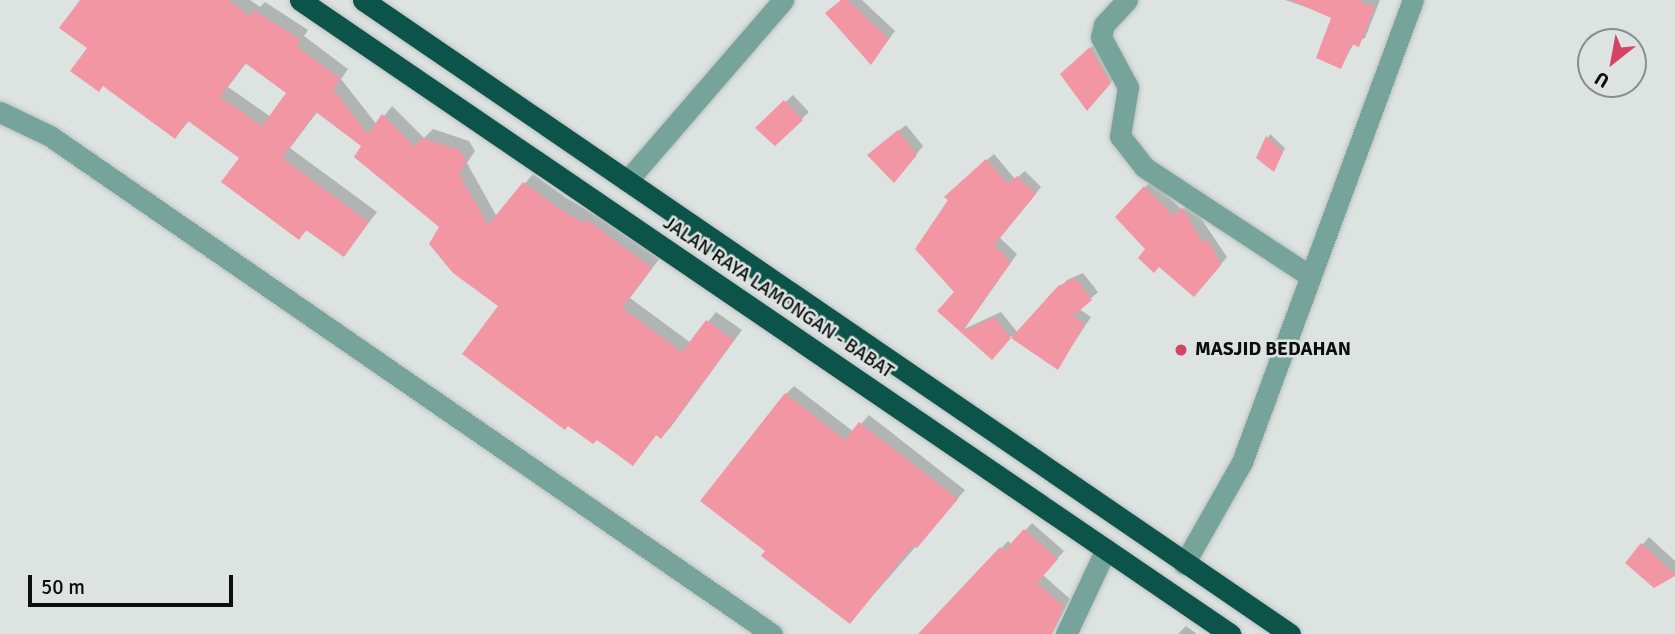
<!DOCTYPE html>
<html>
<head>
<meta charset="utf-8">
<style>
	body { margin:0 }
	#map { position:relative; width:1675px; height:634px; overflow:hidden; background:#dce3e1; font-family:Signika,sans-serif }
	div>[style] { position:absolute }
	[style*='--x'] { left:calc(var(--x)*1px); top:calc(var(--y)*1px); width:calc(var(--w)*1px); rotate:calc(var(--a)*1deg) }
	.shadow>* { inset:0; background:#0003 }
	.building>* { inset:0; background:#f296a3 }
	.roads { filter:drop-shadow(0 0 2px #bbc1bf) drop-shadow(0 0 2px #bbc1bf) }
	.street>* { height:21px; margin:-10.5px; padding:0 10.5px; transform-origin:10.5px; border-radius:10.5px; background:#76a39a }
	.highway>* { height:21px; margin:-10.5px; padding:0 10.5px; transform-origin:10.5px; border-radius:10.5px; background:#0c534a }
	.dots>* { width:19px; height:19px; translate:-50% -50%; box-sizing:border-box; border:4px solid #dce3e1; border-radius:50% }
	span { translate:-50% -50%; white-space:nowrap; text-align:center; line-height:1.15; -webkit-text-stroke:5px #dce3e1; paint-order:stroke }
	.street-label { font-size:19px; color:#0d0f0f }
	.poi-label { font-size:19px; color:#0d0f0f; font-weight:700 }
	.left { translate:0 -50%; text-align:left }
	.north { position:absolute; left:1577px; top:28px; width:70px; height:70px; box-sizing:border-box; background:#dce3e1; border:2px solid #898e8d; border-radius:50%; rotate:211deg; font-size:19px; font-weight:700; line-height:28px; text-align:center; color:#0d0f0f }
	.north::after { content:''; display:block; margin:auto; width:24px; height:32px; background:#d34364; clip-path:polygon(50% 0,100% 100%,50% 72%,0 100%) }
	.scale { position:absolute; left:28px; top:575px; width:205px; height:32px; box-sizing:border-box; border:4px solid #0d0f0f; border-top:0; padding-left:9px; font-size:21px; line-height:24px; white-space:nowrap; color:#0d0f0f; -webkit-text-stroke:5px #dce3e1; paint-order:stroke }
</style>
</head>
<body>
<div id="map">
	<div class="shadow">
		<i style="clip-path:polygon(evenodd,82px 0,250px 0,260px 7px,265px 2px,308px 30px,304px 36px,348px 69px,341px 79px,377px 125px,392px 106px,424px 138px,433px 129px,469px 141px,475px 151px,467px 163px,497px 217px,533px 174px,566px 198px,594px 214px,597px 211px,660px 258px,630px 298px,691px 343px,716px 312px,742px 330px,670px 428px,661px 437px,657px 434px,633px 464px,441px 227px,363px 145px,318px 111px,290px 148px,377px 212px,344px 255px,308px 229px,299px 238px,242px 157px,190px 120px,175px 137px,89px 48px,82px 0,247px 62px,289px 93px,271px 117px,228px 87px,247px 62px)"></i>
		<i style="clip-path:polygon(842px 0,862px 0,895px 31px,872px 62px)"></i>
		<i style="clip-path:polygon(1285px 0,1380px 0,1365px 38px,1354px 43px,1341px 67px,1333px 16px)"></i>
		<i style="clip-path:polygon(1097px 42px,1117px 75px,1094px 101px,1070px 67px)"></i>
		<i style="clip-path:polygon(793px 95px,809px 112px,775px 144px,758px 128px)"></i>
		<i style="clip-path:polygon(906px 125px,923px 146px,901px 173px,876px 148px)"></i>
		<i style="clip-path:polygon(1270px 134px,1285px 148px,1274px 169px,1258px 157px)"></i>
		<i style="clip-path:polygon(994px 154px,1015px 179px,1025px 171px,1041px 187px,1000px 238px,1017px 254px,964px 329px,1001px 312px,1018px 333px,1067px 280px,1083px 273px,1098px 292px,1079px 309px,1091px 317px,1058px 367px,1011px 336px,992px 357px,939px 310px,957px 292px,953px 190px)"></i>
		<i style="clip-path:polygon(1152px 180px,1182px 210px,1190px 202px,1227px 257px,1201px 288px,1148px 249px,1117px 217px)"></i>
		<i style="clip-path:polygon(794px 386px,854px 432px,869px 415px,965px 490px,850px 622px,767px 551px,786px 394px)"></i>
		<i style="clip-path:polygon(1032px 523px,1064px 551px,1043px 575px,1070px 599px,1052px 634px,921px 634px,1008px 541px,1012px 545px)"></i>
		<i style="clip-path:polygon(1649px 537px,1675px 561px,1675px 575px,1654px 586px,1627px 563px)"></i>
		<i style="clip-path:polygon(1186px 626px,1197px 634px,1178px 634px)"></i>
	</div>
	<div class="building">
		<i style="clip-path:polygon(evenodd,80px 0,228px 0,250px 16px,254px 10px,301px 40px,296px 46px,341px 79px,333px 89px,368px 134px,382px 114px,415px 147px,422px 138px,460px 150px,467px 162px,459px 174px,488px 225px,523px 182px,557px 207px,584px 223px,586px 219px,652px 268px,622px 308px,682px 352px,706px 320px,734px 340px,661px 439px,656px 435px,633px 466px,597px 440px,593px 444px,568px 426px,565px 430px,462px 354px,498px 306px,453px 273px,429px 244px,439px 227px,354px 157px,361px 146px,316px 112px,282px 158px,369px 222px,344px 257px,306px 230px,299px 240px,221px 182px,239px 158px,188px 121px,175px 139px,103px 86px,99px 92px,70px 71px,87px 48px,59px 28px,80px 0,245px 63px,286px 93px,262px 126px,220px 97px,245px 63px)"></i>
		<i style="clip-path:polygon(841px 0,848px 0,889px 39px,871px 65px,825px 13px)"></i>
		<i style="clip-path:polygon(1290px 0,1357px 0,1375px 7px,1359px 47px,1352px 44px,1341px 69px,1316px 58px,1331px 18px)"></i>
		<i style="clip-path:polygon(1090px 47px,1111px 83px,1087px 111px,1060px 74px)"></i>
		<i style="clip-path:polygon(784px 100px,803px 120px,775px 146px,755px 128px)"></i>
		<i style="clip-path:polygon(898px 130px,917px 155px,894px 183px,867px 155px)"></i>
		<i style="clip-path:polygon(1266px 136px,1283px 152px,1274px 172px,1256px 158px)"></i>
		<i style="clip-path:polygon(986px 159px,1008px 184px,1017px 176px,1036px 194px,994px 245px,1011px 262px,962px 332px,994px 317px,1011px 338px,992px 360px,937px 311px,954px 292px,915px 249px,948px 200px,944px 197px)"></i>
		<i style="clip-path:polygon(1144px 186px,1174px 216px,1182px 207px,1203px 243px,1208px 239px,1221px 265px,1194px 297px,1159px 267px,1154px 273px,1138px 258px,1145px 249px,1115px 217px)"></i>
		<i style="clip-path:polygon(1076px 278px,1092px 300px,1073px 316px,1085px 324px,1058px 370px,1011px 338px,1058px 286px)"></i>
		<i style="clip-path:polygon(785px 393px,845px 440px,859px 422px,958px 499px,917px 548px,913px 545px,850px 624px,761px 556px,765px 551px,700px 501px)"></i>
		<i style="clip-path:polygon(1024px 529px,1058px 559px,1037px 583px,1064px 607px,1052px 634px,918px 634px,1000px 547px,1004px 551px)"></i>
		<i style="clip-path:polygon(1641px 543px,1675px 575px,1675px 576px,1654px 588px,1625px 563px)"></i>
	</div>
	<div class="roads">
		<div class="street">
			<i style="--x:1127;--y:0;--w:34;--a:133"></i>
			<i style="--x:1104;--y:25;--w:12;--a:104"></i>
			<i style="--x:1101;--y:37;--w:57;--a:61.6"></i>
			<i style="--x:1128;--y:87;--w:50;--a:99.3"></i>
			<i style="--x:1120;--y:136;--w:39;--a:52"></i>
			<i style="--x:1144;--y:167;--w:199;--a:33.3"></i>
			<i style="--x:0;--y:112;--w:55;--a:25.6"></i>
			<i style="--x:50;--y:136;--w:877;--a:34.6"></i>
			<i style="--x:627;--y:181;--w:239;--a:-49.2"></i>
			<i style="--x:1184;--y:564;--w:117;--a:-60.4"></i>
			<i style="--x:1242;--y:462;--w:493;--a:-69.7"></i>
			<i style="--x:1066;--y:634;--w:94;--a:-64.8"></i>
		</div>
		<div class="highway">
			<i style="--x:300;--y:0;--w:1126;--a:34.28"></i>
			<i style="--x:363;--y:0;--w:1123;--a:34.37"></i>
		</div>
	</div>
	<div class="dots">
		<i style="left:1181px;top:350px;background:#d34364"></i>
	</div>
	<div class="street-label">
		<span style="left:778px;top:298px;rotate:34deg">JALAN RAYA LAMONGAN - BABAT</span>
	</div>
	<div class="poi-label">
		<span class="left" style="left:1195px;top:350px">MASJID BEDAHAN</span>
	</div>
	<div class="north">U</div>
	<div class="scale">50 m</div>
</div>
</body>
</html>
